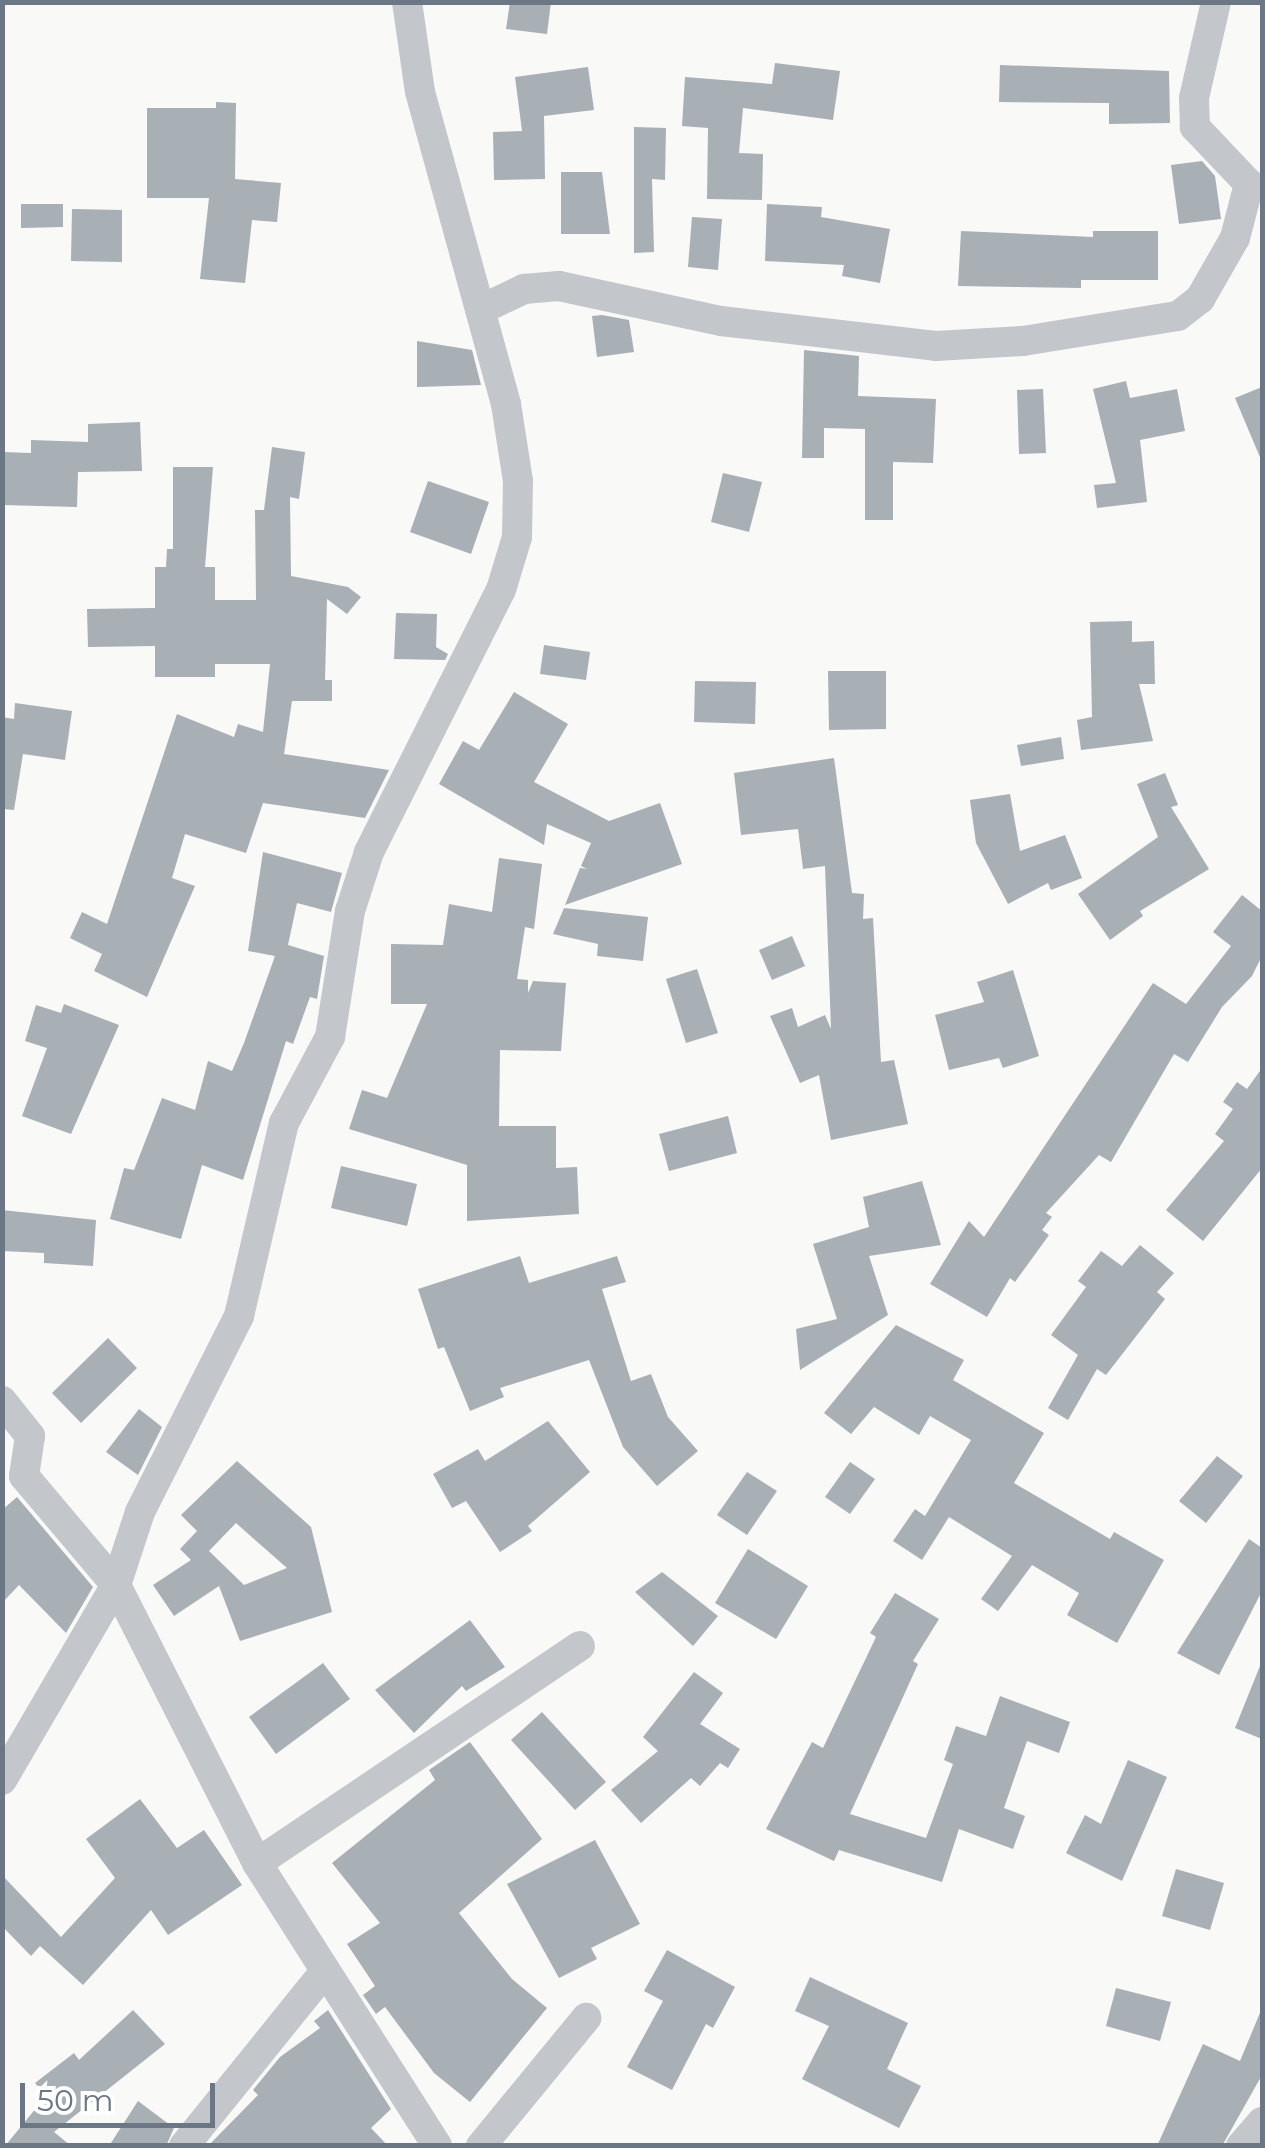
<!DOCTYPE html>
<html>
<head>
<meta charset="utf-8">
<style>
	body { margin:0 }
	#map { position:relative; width:1265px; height:2148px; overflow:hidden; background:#f9f9f7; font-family:Montserrat,sans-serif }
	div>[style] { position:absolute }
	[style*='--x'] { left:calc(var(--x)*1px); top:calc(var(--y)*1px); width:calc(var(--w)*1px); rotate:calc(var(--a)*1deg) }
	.building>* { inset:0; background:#a8afb5 }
	.street>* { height:30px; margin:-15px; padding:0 15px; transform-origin:15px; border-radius:15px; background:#c3c6ca }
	span { translate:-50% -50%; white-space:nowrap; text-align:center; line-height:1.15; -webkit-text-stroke:10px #fff; paint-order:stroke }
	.frame { position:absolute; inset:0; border:5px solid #6b7784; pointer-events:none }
	.scale { position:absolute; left:20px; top:2083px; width:195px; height:45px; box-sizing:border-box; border:5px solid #6b7784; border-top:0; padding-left:12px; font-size:30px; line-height:35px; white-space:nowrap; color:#6b7784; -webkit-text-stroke:8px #fff; paint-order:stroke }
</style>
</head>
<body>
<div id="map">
	<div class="building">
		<i style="clip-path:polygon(510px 2px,551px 2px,547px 34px,506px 29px)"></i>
		<i style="clip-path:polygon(775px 63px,840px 71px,833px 120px,743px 108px,739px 153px,763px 154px,762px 200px,707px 199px,708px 128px,682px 126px,685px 77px,772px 84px)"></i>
		<i style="clip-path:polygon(1000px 65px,1169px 71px,1170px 123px,1109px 124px,1109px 103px,999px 102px)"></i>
		<i style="clip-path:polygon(588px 67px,594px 110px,544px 116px,545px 179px,494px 180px,493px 132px,522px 131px,515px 77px)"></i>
		<i style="clip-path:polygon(216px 102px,236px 103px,235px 179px,281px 183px,277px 222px,252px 220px,245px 283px,200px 279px,209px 198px,147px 198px,147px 108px,216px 108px)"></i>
		<i style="clip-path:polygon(666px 128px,665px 180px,652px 179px,654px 252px,634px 253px,634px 127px)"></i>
		<i style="clip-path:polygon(1202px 161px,1215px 176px,1221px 219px,1179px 224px,1171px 165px)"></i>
		<i style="clip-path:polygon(561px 172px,602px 172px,610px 234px,561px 234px)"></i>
		<i style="clip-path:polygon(21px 204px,63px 204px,63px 227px,21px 228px)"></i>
		<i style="clip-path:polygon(767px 204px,822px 207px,821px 217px,890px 229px,880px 283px,842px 276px,844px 265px,765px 261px)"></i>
		<i style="clip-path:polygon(72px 209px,122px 210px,122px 262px,71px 261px)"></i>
		<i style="clip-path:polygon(692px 217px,722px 219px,718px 270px,688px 267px)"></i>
		<i style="clip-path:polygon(961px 231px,1093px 237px,1093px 231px,1158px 231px,1158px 280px,1081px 280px,1081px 288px,958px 286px)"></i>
		<i style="clip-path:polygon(602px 315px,629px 320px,634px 352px,597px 357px,592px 316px)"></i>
		<i style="clip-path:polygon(417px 341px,472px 350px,481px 385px,417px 387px)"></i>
		<i style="clip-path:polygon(804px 350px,859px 356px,858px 396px,936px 399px,933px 463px,893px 462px,893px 520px,865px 520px,865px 429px,824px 428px,824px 458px,802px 458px)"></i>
		<i style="clip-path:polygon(1126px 381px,1130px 398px,1177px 389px,1185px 431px,1140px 440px,1147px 502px,1097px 508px,1094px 485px,1116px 483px,1093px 389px)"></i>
		<i style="clip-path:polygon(1262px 387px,1262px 462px,1235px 398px)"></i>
		<i style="clip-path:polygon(1043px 389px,1046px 453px,1019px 454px,1017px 390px)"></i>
		<i style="clip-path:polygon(140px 422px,142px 471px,78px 472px,77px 507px,2px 505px,2px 452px,31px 453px,31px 440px,88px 442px,88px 424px)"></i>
		<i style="clip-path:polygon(272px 447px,305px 452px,299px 499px,290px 497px,291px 576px,348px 587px,361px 597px,347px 614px,327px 599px,325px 680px,332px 680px,332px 701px,292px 701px,284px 754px,389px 770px,365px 818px,263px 803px,246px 853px,185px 834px,172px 878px,195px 886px,147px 997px,94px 971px,102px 954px,70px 938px,82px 912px,107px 924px,177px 714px,234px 737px,238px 724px,263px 732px,270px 664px,215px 664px,215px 677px,155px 677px,155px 646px,88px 647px,87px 609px,155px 608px,155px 567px,166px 567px,167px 549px,173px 549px,173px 467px,213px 467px,205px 567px,215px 567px,215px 600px,256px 600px,255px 510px,264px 510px)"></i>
		<i style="clip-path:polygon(723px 473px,762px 482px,749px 532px,711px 522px)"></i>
		<i style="clip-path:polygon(428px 481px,489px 502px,471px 554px,410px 532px)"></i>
		<i style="clip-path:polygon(396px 613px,437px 614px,436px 647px,448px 654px,445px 660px,394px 659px)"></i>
		<i style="clip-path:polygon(1132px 621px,1132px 642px,1154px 641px,1155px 684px,1139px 684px,1153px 741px,1081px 750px,1077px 720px,1092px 717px,1090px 622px)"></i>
		<i style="clip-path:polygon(544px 645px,590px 652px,586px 680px,540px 674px)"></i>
		<i style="clip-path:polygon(828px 671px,886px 671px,886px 729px,829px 730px)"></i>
		<i style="clip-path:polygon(695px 681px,756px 682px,755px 724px,694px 722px)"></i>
		<i style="clip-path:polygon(514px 692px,568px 724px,534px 782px,609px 821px,660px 803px,682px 864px,565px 905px,580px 868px,587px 869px,581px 866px,591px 843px,547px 824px,544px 845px,439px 784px,463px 741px,479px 750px)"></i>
		<i style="clip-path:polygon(15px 703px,72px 711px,65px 760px,23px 754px,14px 810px,2px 809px,2px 717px,14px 719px)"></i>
		<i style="clip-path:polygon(1061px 737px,1064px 759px,1021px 766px,1017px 745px)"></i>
		<i style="clip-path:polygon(834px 758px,852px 893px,864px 894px,863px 919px,873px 918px,881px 1062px,894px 1060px,908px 1124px,831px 1140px,819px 1075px,800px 1083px,770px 1016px,792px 1008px,798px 1027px,825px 1015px,831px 1029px,825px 866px,803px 869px,798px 829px,741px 835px,734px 773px)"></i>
		<i style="clip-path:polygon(1165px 773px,1178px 805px,1171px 807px,1209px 869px,1140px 911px,1143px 916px,1110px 940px,1078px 894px,1158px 837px,1137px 784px)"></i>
		<i style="clip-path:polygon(1010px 794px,1020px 851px,1065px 835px,1082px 878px,1051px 890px,1048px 883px,1008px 904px,976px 843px,970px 800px)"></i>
		<i style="clip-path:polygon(263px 852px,342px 873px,331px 912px,297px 903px,288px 945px,324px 956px,317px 999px,310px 997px,293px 1044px,286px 1041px,243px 1180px,202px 1165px,181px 1239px,110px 1219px,124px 1168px,134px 1170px,162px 1098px,195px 1110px,208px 1061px,232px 1071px,244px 1043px,275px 956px,248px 951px)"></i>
		<i style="clip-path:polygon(499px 858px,542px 864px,534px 929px,525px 927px,517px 979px,528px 980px,528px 993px,533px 981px,566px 983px,561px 1051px,500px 1050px,499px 1126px,556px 1126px,556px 1168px,577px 1167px,579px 1214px,467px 1221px,467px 1165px,349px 1129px,362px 1090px,387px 1098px,427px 1004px,391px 1004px,391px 944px,443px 945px,449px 904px,492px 912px)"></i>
		<i style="clip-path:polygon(1242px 895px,1262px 911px,1262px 956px,1252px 976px,1222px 1007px,1188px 1062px,1174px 1054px,1111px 1162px,1099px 1155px,1046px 1213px,1052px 1217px,1042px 1230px,1049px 1235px,1015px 1282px,1010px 1278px,987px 1317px,930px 1284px,969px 1221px,984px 1237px,1153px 983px,1186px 1004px,1231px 946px,1213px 932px)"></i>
		<i style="clip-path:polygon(564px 908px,648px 917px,643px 961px,597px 956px,598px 944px,553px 934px)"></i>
		<i style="clip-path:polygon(792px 936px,805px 966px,772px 980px,759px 950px)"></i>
		<i style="clip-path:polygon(697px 969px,718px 1033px,686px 1043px,666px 979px)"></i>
		<i style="clip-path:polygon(1013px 970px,1039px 1056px,1003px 1068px,999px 1058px,949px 1070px,935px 1015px,984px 1002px,977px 982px)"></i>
		<i style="clip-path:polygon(64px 1004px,119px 1025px,71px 1134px,22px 1116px,47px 1048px,25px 1041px,36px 1005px,61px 1013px)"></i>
		<i style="clip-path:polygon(1262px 1068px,1262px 1168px,1203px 1241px,1166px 1210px,1224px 1141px,1215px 1134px,1233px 1109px,1223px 1102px,1237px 1082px,1247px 1089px)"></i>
		<i style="clip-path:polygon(728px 1116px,737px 1153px,669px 1171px,659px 1134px)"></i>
		<i style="clip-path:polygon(341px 1166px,417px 1184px,407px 1226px,331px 1208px)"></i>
		<i style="clip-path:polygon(922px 1181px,941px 1245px,869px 1256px,888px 1315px,800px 1370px,796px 1329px,837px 1319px,813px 1244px,869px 1227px,863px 1197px)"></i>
		<i style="clip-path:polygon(2px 1210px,96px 1220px,93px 1266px,44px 1263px,44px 1253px,2px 1251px)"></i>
		<i style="clip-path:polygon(1140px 1245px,1174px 1273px,1157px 1292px,1165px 1299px,1106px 1375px,1097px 1369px,1068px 1420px,1048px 1408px,1078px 1355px,1051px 1335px,1086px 1287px,1078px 1281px,1101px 1251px,1122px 1266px)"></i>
		<i style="clip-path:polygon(520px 1256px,529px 1283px,617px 1256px,626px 1282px,602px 1289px,631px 1381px,651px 1374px,668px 1417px,698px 1451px,657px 1486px,623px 1447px,589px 1360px,500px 1388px,504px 1397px,470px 1411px,444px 1347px,438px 1349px,418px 1289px)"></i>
		<i style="clip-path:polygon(896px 1325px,964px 1360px,953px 1380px,1044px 1433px,1014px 1483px,1110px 1539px,1114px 1532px,1164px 1560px,1117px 1643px,1067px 1615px,1079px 1593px,1032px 1565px,998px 1611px,981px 1599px,1012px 1556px,949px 1517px,922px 1560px,893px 1541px,915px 1509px,925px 1516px,971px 1440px,930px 1416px,919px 1435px,874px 1407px,851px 1434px,824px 1413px)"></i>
		<i style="clip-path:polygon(108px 1338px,137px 1368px,81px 1423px,52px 1393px)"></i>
		<i style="clip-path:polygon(139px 1409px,162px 1427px,138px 1475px,106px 1452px)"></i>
		<i style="clip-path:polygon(548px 1421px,590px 1472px,528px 1526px,532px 1531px,500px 1552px,466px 1501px,452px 1508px,433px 1474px,478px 1449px,485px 1461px)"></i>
		<i style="clip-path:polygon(1217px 1456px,1243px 1476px,1206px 1523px,1179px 1501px)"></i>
		<i style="clip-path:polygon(evenodd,237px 1461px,311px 1527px,332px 1612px,240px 1641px,219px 1586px,174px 1616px,153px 1585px,191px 1560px,180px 1549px,197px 1531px,181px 1515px,237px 1461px,236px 1523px,287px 1568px,244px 1585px,209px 1551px,236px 1523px)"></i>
		<i style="clip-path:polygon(850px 1462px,875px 1479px,850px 1514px,825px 1497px)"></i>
		<i style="clip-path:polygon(747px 1472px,777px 1491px,747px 1535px,717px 1515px)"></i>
		<i style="clip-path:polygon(17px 1497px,93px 1587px,66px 1633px,19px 1585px,2px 1603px,2px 1510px)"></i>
		<i style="clip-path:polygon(1249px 1539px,1262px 1548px,1262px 1591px,1219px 1675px,1177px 1653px)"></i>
		<i style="clip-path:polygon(748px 1549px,808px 1586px,776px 1639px,715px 1603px)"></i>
		<i style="clip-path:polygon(662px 1572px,718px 1616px,693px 1646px,635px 1592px)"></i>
		<i style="clip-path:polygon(895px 1593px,939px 1619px,913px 1661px,918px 1664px,850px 1814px,926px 1838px,953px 1764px,944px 1760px,956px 1726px,986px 1736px,1000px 1696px,1070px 1722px,1059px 1753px,1027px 1741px,1004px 1808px,1025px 1816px,1013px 1849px,959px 1829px,942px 1882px,839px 1850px,834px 1861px,766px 1829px,812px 1742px,823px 1748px,876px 1637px,870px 1633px)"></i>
		<i style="clip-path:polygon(470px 1620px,505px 1667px,466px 1691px,462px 1686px,414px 1733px,375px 1690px)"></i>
		<i style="clip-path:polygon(1262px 1661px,1262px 1739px,1235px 1728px)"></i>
		<i style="clip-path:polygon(323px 1663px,350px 1699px,276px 1754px,249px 1717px)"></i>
		<i style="clip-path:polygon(694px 1672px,723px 1693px,700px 1724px,740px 1749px,728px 1768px,720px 1763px,700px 1786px,691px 1778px,641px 1823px,611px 1790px,658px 1751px,643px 1737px)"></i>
		<i style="clip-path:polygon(542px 1712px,606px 1782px,575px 1810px,511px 1740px)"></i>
		<i style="clip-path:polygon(470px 1742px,542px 1839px,459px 1913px,512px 1979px,547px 2008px,470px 2102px,434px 2073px,385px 2007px,376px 2014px,363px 1995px,375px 1986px,347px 1944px,380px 1923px,332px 1863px,435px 1780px,429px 1770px)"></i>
		<i style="clip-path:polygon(1128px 1760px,1167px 1777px,1122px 1881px,1066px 1853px,1085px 1815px,1101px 1824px)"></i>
		<i style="clip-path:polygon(140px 1799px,177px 1848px,204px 1830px,242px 1885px,168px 1935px,151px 1910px,83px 1985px,40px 1946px,31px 1956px,2px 1926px,2px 1875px,61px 1937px,115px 1878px,86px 1839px)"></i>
		<i style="clip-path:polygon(595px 1840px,640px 1924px,591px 1948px,597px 1959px,559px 1978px,507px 1884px)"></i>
		<i style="clip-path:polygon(1176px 1869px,1224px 1883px,1210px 1930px,1162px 1916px)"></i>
		<i style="clip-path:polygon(667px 1950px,735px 1987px,713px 2028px,706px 2024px,672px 2090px,627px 2067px,663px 2001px,644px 1991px)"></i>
		<i style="clip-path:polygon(810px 1977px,908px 2023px,887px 2069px,921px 2086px,899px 2128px,802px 2079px,829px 2026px,795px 2011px)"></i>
		<i style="clip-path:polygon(1116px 1988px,1171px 2002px,1160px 2041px,1106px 2026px)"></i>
		<i style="clip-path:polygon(1262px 2008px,1262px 2075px,1222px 2146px,1157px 2146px,1203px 2044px,1240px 2061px)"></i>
		<i style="clip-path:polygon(133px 2010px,165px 2044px,54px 2132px,71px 2146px,5px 2146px,46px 2096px,35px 2083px,74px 2053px,79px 2060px)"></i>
		<i style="clip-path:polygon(328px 2010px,391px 2109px,371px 2128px,388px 2146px,208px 2146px,258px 2095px,253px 2090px,280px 2057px,320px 2028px,314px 2021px)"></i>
		<i style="clip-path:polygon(138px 2101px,174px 2128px,166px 2146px,109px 2146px)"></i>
	</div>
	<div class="street">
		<i style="--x:480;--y:310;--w:49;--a:-25.5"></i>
		<i style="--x:524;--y:289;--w:35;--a:-5"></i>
		<i style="--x:559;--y:286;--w:166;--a:12.2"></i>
		<i style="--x:721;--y:321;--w:216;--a:6.6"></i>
		<i style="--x:936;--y:346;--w:87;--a:-3.3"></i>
		<i style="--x:1023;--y:341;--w:157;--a:-9.2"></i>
		<i style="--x:1178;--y:316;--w:28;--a:-38"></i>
		<i style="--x:1200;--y:299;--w:70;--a:-60.2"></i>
		<i style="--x:1235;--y:238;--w:56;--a:-75.5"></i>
		<i style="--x:1249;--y:184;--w:79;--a:-133.5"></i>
		<i style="--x:1195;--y:127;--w:29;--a:-92"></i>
		<i style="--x:1194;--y:98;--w:98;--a:-77.1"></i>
		<i style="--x:2;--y:1401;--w:45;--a:51.3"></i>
		<i style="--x:30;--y:1436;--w:40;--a:98.5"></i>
		<i style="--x:24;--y:1476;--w:143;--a:49.8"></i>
		<i style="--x:116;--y:1585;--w:312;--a:63.1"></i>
		<i style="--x:257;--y:1863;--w:335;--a:57.5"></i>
		<i style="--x:2;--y:1780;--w:226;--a:-59.7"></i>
		<i style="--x:116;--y:1585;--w:77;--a:-71.8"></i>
		<i style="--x:140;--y:1512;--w:220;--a:-63.2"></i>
		<i style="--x:239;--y:1316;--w:198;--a:-76.9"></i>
		<i style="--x:284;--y:1123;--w:98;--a:-61.9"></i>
		<i style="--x:330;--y:1037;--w:128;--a:-81"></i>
		<i style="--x:350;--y:911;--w:62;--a:-72.1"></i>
		<i style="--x:369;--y:852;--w:293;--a:-63.3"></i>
		<i style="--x:501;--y:590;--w:55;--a:-73.2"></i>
		<i style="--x:517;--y:537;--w:56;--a:-89"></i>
		<i style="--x:518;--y:481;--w:78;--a:-98.9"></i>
		<i style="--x:506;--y:404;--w:324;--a:-105.4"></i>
		<i style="--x:420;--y:92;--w:91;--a:-98.2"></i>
		<i style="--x:257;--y:1863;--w:389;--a:-33.9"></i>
		<i style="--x:184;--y:2146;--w:221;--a:-51.1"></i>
		<i style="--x:481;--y:2146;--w:166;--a:-50.6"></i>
		<i style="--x:1241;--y:2146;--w:32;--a:-49"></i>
	</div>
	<div class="frame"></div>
	<div class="scale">50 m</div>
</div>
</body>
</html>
